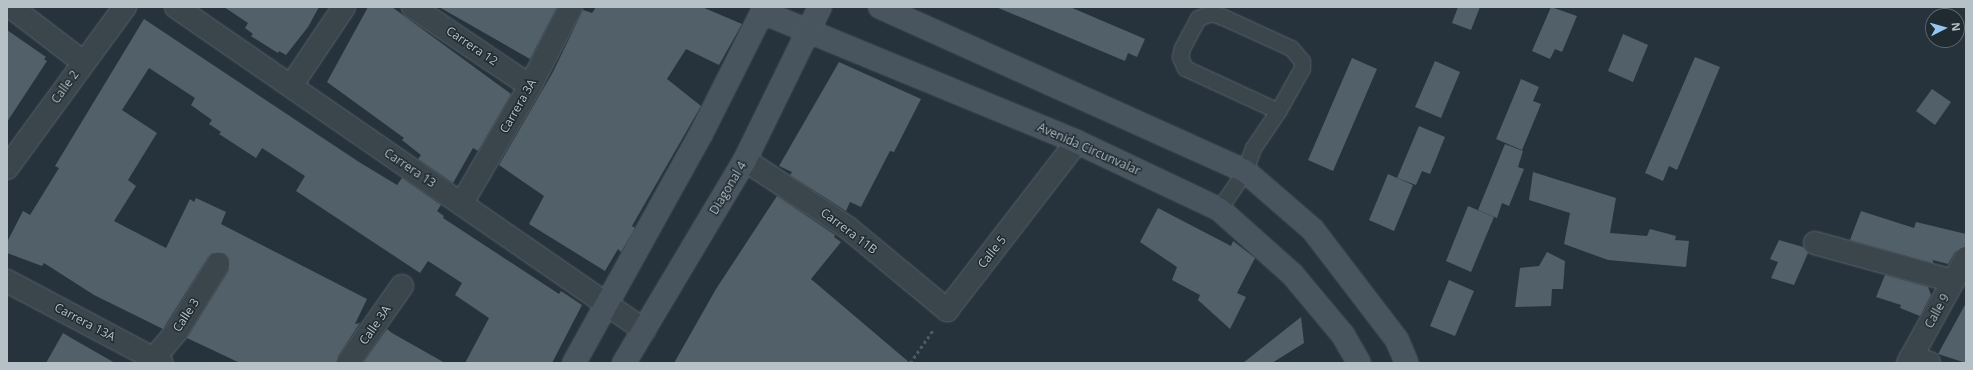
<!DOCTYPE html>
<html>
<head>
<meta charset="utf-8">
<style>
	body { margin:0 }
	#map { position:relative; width:1973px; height:370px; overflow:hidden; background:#26333c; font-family:"Open Sans",sans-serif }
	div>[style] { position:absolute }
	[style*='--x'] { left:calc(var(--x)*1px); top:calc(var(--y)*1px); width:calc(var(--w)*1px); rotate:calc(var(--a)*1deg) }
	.building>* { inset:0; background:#526069 }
	.path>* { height:2.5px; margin-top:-1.25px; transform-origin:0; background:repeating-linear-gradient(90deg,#4a5e5c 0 3px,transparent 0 6px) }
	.roads { filter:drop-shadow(0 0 1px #58636a) drop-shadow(0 0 1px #58636a) }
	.service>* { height:15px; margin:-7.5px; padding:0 7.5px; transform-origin:7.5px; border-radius:7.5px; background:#3a454c }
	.minor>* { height:22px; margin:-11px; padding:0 11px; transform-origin:11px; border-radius:11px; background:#3a454c }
	.secondary>* { height:22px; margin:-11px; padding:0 11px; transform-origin:11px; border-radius:11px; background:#48555f }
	span { translate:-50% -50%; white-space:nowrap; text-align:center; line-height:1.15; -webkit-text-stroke:3px #1f2a31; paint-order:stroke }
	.street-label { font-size:12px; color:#b6c0c7 }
	.frame { position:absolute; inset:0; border:8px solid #b6c0c7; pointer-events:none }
	.north { position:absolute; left:1925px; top:8px; width:40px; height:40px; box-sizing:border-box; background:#1f2a31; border:1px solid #5b666d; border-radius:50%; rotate:84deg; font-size:11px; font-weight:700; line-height:16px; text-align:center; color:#b6c0c7 }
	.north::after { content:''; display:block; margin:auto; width:14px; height:18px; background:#94c6ef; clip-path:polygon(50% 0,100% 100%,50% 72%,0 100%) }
</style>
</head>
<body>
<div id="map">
	<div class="building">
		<i style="clip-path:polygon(224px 7px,319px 7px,308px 27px,286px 55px,279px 51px,278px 53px,251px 36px,253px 34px,245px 28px,248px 23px)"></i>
		<i style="clip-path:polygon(368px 7px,392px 7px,511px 94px,478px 151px,473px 148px,453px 183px,418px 159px,421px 155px,402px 140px,404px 138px,327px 82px)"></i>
		<i style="clip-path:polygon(439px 7px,557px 7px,530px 59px)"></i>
		<i style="clip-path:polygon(596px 7px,702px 7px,742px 24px,719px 65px,686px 49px,667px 79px,701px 106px,632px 226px,635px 228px,621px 252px,618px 249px,605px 271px,529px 224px,544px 196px,499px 165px,553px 72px,583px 10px,592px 13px)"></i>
		<i style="clip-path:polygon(996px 7px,1070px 7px,1145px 39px,1137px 57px,1128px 53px,1125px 61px)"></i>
		<i style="clip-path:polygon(1458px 7px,1480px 7px,1471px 30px,1452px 23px)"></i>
		<i style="clip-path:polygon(1551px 7px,1577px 16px,1562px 52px,1555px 49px,1550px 59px,1532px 51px)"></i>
		<i style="clip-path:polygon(144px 19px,359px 162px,397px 185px,402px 178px,441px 205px,437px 211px,444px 216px,443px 218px,559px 294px,561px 291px,582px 305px,552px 363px,465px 363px,489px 318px,455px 295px,462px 283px,428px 261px,420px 273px,296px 191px,305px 176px,262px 148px,256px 158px,219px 134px,221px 132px,209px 124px,212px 120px,191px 105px,195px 98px,149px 68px,122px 110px,157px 133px,128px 180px,136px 186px,114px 221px,166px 248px,190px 199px,194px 202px,196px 198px,226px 212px,221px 224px,367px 299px,355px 324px,360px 323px,338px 356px,336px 363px,240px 363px,187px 338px,229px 270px,229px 258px,224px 253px,212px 253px,208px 257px,163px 329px,94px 295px,44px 263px,42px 266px,7px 253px,7px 242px,23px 211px,30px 215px,59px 168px,55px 166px)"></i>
		<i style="clip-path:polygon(7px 30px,46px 57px,44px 59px,47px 61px,7px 122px)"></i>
		<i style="clip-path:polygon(1623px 34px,1648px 45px,1633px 82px,1608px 71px)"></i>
		<i style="clip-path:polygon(1695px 57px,1720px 67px,1677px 170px,1669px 166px,1663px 181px,1645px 173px)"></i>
		<i style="clip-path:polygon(1352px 58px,1377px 69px,1333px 171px,1308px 160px)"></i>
		<i style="clip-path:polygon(1435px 61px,1460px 72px,1441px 118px,1415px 107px)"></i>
		<i style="clip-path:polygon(839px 62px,921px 99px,894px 152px,890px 151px,861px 207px,850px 202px,846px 211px,790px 175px,792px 172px,779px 166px)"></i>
		<i style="clip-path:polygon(1521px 79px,1539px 87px,1533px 101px,1541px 104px,1522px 150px,1496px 139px)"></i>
		<i style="clip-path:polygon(1932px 89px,1951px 102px,1935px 125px,1916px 111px)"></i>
		<i style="clip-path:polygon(1419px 126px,1445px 137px,1430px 174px,1422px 171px,1416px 185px,1397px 178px)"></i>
		<i style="clip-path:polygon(1505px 144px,1523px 151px,1518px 167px,1524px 169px,1509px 206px,1502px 203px,1497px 218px,1478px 210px)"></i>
		<i style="clip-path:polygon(1533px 172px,1616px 198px,1610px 233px,1647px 236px,1650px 229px,1676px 236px,1675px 240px,1689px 241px,1686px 267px,1608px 260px,1564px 244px,1570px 213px,1529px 200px)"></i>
		<i style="clip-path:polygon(1388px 174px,1413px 185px,1394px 231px,1369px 220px)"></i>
		<i style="clip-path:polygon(777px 196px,835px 235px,834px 237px,841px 242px,811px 279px,910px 363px,674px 363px,716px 289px)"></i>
		<i style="clip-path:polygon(1468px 206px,1494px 217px,1471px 272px,1446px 261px)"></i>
		<i style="clip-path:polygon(1158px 208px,1231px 246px,1233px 241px,1255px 258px,1237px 293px,1246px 297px,1230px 329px,1198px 300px,1200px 295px,1172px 280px,1177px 267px,1140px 242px)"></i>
		<i style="clip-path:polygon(1861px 211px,1914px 228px,1916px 222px,1966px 234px,1966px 246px,1955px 252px,1948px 264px,1933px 260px,1933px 263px,1850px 240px)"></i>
		<i style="clip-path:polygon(1779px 240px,1803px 247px,1808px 253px,1794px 285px,1771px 278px,1778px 262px,1770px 259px)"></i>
		<i style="clip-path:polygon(1547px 252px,1565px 261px,1563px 289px,1552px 289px,1551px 306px,1515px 307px,1520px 268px,1539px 266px)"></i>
		<i style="clip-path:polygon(1885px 275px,1928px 287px,1931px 295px,1920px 316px,1900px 308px,1901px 305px,1876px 297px)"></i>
		<i style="clip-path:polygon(1449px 280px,1474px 291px,1455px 336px,1430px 326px)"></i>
		<i style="clip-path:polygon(1966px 303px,1966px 363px,1938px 354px)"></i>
		<i style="clip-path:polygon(1301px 317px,1304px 343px,1272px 363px,1243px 363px)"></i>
		<i style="clip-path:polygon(387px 329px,392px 333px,445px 363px,363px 363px)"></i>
		<i style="clip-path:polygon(63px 333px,73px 339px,115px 363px,46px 363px)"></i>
	</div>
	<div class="path">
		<i style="--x:910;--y:363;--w:40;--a:-55.1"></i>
	</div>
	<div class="roads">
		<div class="service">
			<i style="--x:1219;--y:209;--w:46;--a:-55.6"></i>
			<i style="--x:1245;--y:171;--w:24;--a:-71"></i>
			<i style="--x:1253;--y:148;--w:45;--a:-56"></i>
			<i style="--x:1278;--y:111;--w:49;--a:-60.8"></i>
			<i style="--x:1302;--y:68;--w:7;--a:-90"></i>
			<i style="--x:1302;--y:61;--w:17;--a:-130"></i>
			<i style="--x:1291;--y:48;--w:75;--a:-155.5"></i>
			<i style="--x:1223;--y:17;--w:13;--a:-162"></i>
			<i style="--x:1211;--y:13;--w:14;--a:159"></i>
			<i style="--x:1198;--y:18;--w:34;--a:118"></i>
			<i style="--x:1182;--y:48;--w:9;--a:103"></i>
			<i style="--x:1180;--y:57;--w:12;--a:66"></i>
			<i style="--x:1185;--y:68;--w:102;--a:24.8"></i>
		</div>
		<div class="minor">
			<i style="--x:11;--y:7;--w:91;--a:37.4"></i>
			<i style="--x:176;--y:7;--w:569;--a:34.61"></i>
			<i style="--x:413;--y:7;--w:141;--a:34"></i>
			<i style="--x:291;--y:86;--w:95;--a:-56.1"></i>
			<i style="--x:745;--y:160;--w:123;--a:33.4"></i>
			<i style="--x:848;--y:228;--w:129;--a:39.6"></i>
			<i style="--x:947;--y:310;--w:212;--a:-52.3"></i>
			<i style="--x:7;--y:168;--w:200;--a:-53.8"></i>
			<i style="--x:462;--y:203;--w:135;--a:-59.8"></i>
			<i style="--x:530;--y:86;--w:89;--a:-62.6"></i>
			<i style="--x:1815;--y:243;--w:143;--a:15.4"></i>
			<i style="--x:7;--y:281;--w:175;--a:27.9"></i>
			<i style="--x:1911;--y:357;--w:19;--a:18"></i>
			<i style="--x:150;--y:363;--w:42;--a:-49.8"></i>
			<i style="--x:177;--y:331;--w:79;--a:-58.5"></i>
			<i style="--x:348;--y:363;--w:94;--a:-55"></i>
			<i style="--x:1908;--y:363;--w:120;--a:-61.1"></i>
		</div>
		<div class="secondary">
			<i style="--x:880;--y:7;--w:400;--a:24.2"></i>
			<i style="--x:1245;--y:171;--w:90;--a:40.9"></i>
			<i style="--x:1313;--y:230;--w:138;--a:52.6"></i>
			<i style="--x:1397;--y:340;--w:25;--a:67"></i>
			<i style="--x:762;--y:12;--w:341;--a:22.4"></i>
			<i style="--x:1077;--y:142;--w:157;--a:25.3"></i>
			<i style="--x:1219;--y:209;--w:98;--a:41.7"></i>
			<i style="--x:1292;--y:274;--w:80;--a:50.1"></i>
			<i style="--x:1343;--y:335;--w:32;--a:60"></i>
			<i style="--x:574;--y:363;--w:262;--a:-61"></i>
			<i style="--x:701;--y:134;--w:142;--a:-63.3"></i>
			<i style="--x:624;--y:363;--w:236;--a:-59.2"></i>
			<i style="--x:745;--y:160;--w:170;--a:-63.9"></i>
		</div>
	</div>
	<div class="street-label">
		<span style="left:472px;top:46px;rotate:34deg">Carrera 12</span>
		<span style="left:65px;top:87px;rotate:-54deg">Calle 2</span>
		<span style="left:518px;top:106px;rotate:-60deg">Carrera 3A</span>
		<span style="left:1089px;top:149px;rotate:24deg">Avenida Circunvalar</span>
		<span style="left:410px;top:168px;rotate:34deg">Carrera 13</span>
		<span style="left:728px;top:188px;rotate:-59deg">Diagonal 4</span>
		<span style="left:849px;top:231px;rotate:37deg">Carrera 11B</span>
		<span style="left:992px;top:252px;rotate:-52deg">Calle 5</span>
		<span style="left:1937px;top:311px;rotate:-61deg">Calle 9</span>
		<span style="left:186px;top:315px;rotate:-57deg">Calle 3</span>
		<span style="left:85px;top:322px;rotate:28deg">Carrera 13A</span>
		<span style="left:375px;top:325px;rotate:-55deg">Calle 3A</span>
	</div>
	<div class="frame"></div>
	<div class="north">N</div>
</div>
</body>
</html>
